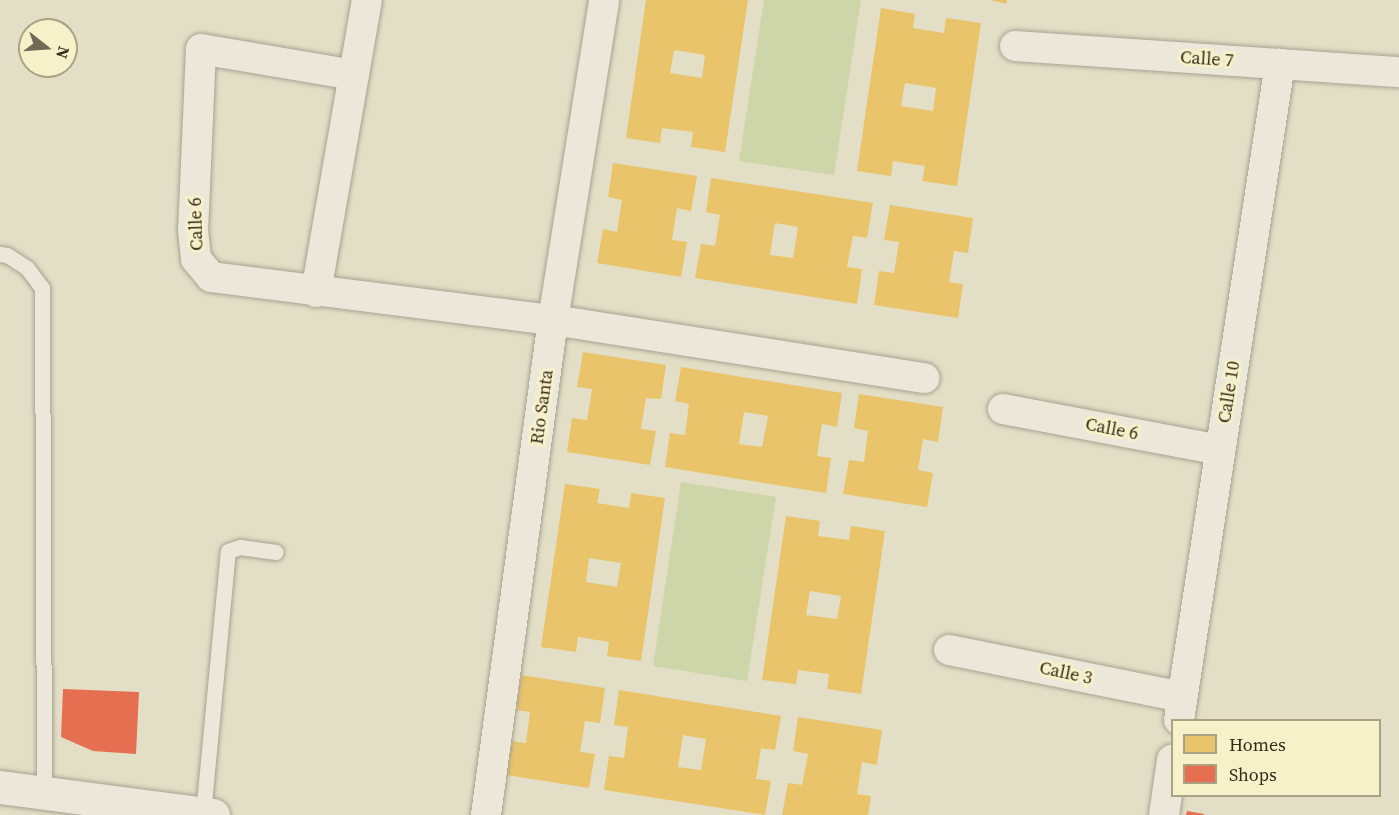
<!DOCTYPE html>
<html>
<head>
<meta charset="utf-8">
<style>
	body { margin:0 }
	#map { position:relative; width:1399px; height:815px; overflow:hidden; background:#e3dfc6; font-family:"Source Serif 4",serif }
	div>[style] { position:absolute }
	[style*='--x'] { left:calc(var(--x)*1px); top:calc(var(--y)*1px); width:calc(var(--w)*1px); rotate:calc(var(--a)*1deg) }
	.green>* { inset:0; background:#ced5a8 }
	.homes>* { inset:0; background:#e9c46a }
	.shops>* { inset:0; background:#e76f51 }
	.roads { filter:drop-shadow(0 0 2px #a7a291) drop-shadow(0 0 2px #a7a291) }
	.lane>* { height:15px; margin:-7.5px; padding:0 7.5px; transform-origin:7.5px; border-radius:7.5px; background:#ebe8d9 }
	.street>* { height:30px; margin:-15px; padding:0 15px; transform-origin:15px; border-radius:15px; background:#ebe8d9 }
	.secondary>* { height:33px; margin:-16.5px; padding:0 16.5px; transform-origin:16.5px; border-radius:16.5px; background:#ebe8d9 }
	span { translate:-50% -50%; white-space:nowrap; text-align:center; line-height:1.15; -webkit-text-stroke:6px #f7f1ca; paint-order:stroke }
	.street-label { font-size:18px; color:#352b1a }
	.legend { position:absolute; left:1171px; top:719px; width:210px; height:78px; box-sizing:border-box; background:#f7f1ca; border:2px solid #a9a284; margin:0; padding:8px 10px; list-style:none; font-size:18px; color:#352b1a }
	.legend li { display:flex; align-items:center; gap:12px; height:30px }
	.legend b { width:30px; border:2px solid #a9a284 }
	.north { position:absolute; left:18px; top:18px; width:60px; height:60px; box-sizing:border-box; background:#f7f1ca; border:2px solid #a9a284; border-radius:50%; rotate:107deg; font-size:16px; font-weight:700; line-height:24px; text-align:center; color:#352b1a }
	.north::after { content:''; display:block; margin:auto; width:21px; height:27px; background:#726a56; clip-path:polygon(50% 0,100% 100%,50% 72%,0 100%) }
</style>
</head>
<body>
<div id="map">
	<div class="green">
		<i style="clip-path:polygon(764px 0,861px 0,834px 175px,739px 161px)"></i>
		<i style="clip-path:polygon(681px 482px,776px 497px,747px 681px,653px 666px)"></i>
	</div>
	<div class="homes">
		<i style="clip-path:polygon(evenodd,646px 0,748px 0,725px 152px,691px 147px,693px 132px,662px 128px,660px 143px,626px 138px,646px 0,674px 50px,705px 55px,702px 78px,670px 73px,674px 50px)"></i>
		<i style="clip-path:polygon(990px 0,1007px 0,1006px 4px)"></i>
		<i style="clip-path:polygon(evenodd,881px 8px,915px 14px,913px 28px,944px 33px,946px 18px,981px 23px,957px 186px,922px 181px,925px 166px,893px 161px,891px 176px,857px 171px,881px 8px,905px 83px,936px 88px,933px 111px,901px 106px,905px 83px)"></i>
		<i style="clip-path:polygon(613px 163px,697px 176px,691px 211px,677px 208px,672px 240px,687px 242px,681px 277px,597px 263px,603px 229px,617px 232px,622px 200px,608px 197px)"></i>
		<i style="clip-path:polygon(evenodd,711px 178px,873px 203px,867px 238px,853px 236px,847px 267px,862px 269px,857px 304px,695px 278px,701px 244px,715px 246px,720px 215px,706px 212px,711px 178px,775px 223px,798px 227px,793px 258px,770px 255px,775px 223px)"></i>
		<i style="clip-path:polygon(890px 205px,973px 218px,968px 253px,954px 251px,949px 282px,963px 284px,958px 318px,874px 305px,879px 271px,894px 273px,899px 242px,884px 240px)"></i>
		<i style="clip-path:polygon(583px 352px,666px 365px,661px 399px,646px 398px,641px 429px,656px 431px,650px 465px,567px 452px,572px 418px,587px 420px,592px 389px,577px 387px)"></i>
		<i style="clip-path:polygon(evenodd,681px 367px,842px 393px,837px 427px,822px 424px,817px 456px,831px 458px,826px 493px,665px 467px,670px 433px,685px 435px,689px 404px,675px 401px,681px 367px,744px 412px,768px 416px,762px 447px,739px 444px,744px 412px)"></i>
		<i style="clip-path:polygon(859px 394px,943px 407px,938px 442px,923px 439px,918px 470px,933px 473px,927px 507px,843px 494px,849px 460px,864px 462px,868px 431px,854px 428px)"></i>
		<i style="clip-path:polygon(evenodd,565px 484px,600px 489px,597px 503px,629px 508px,631px 493px,665px 498px,641px 661px,607px 656px,609px 642px,578px 637px,576px 652px,541px 647px,565px 484px,589px 558px,621px 563px,617px 587px,586px 582px,589px 558px)"></i>
		<i style="clip-path:polygon(evenodd,786px 516px,820px 521px,818px 536px,849px 540px,851px 526px,885px 531px,861px 694px,827px 689px,829px 674px,798px 670px,796px 684px,762px 680px,786px 516px,810px 591px,841px 596px,837px 619px,806px 615px,810px 591px)"></i>
		<i style="clip-path:polygon(521px 675px,605px 688px,600px 723px,585px 721px,580px 752px,595px 754px,589px 788px,506px 775px,511px 741px,526px 743px,530px 712px,516px 710px)"></i>
		<i style="clip-path:polygon(evenodd,619px 690px,781px 716px,775px 750px,761px 748px,756px 779px,771px 781px,765px 815px,604px 790px,609px 756px,624px 758px,628px 727px,614px 725px,619px 690px,683px 735px,706px 739px,701px 770px,678px 767px,683px 735px)"></i>
		<i style="clip-path:polygon(798px 717px,882px 730px,877px 765px,862px 762px,857px 794px,871px 796px,868px 815px,782px 815px,788px 783px,802px 785px,808px 754px,793px 751px)"></i>
	</div>
	<div class="shops">
		<i style="clip-path:polygon(63px 689px,139px 692px,136px 754px,93px 751px,61px 737px)"></i>
		<i style="clip-path:polygon(1187px 811px,1204px 814px,1204px 815px,1186px 815px)"></i>
	</div>
	<div class="roads">
		<div class="lane">
			<i style="--x:0;--y:254;--w:7;--a:8"></i>
			<i style="--x:7;--y:255;--w:24;--a:33"></i>
			<i style="--x:27;--y:268;--w:25;--a:53"></i>
			<i style="--x:42;--y:288;--w:503;--a:89.77"></i>
			<i style="--x:203;--y:814;--w:264;--a:-84.6"></i>
			<i style="--x:228;--y:551;--w:13;--a:-18"></i>
			<i style="--x:240;--y:547;--w:36;--a:8"></i>
		</div>
		<div class="street">
			<i style="--x:1015;--y:46;--w:385;--a:3.9"></i>
			<i style="--x:354;--y:75;--w:155;--a:-170.4"></i>
			<i style="--x:201;--y:49;--w:181;--a:92.5"></i>
			<i style="--x:193;--y:230;--w:29;--a:84"></i>
			<i style="--x:196;--y:259;--w:23;--a:50"></i>
			<i style="--x:211;--y:277;--w:345;--a:7.2"></i>
			<i style="--x:553;--y:320;--w:376;--a:8.9"></i>
			<i style="--x:316;--y:292;--w:296;--a:-80.1"></i>
			<i style="--x:1003;--y:409;--w:221;--a:10.7"></i>
			<i style="--x:949;--y:650;--w:238;--a:11.4"></i>
			<i style="--x:1179;--y:720;--w:664;--a:-81.25"></i>
			<i style="--x:486;--y:815;--w:500;--a:-82.3"></i>
			<i style="--x:553;--y:320;--w:324;--a:-80.9"></i>
			<i style="--x:1164;--y:815;--w:56;--a:-81.7"></i>
		</div>
		<div class="secondary">
			<i style="--x:0;--y:787;--w:215;--a:7.5"></i>
		</div>
	</div>
	<div class="street-label">
		<span style="left:1207px;top:59px;rotate:4deg">Calle 7</span>
		<span style="left:196px;top:224px;rotate:-92deg">Calle 6</span>
		<span style="left:1229px;top:392px;rotate:-81deg">Calle 10</span>
		<span style="left:542px;top:407px;rotate:-82deg">Rio Santa</span>
		<span style="left:1112px;top:429px;rotate:11deg">Calle 6</span>
		<span style="left:1066px;top:673px;rotate:12deg">Calle 3</span>
	</div>
	<ul class="legend">
	<li><b style="height:16px;background:#e9c46a"></b>Homes</li>
	<li><b style="height:16px;background:#e76f51"></b>Shops</li>
	</ul>
	<div class="north">N</div>
</div>
</body>
</html>
